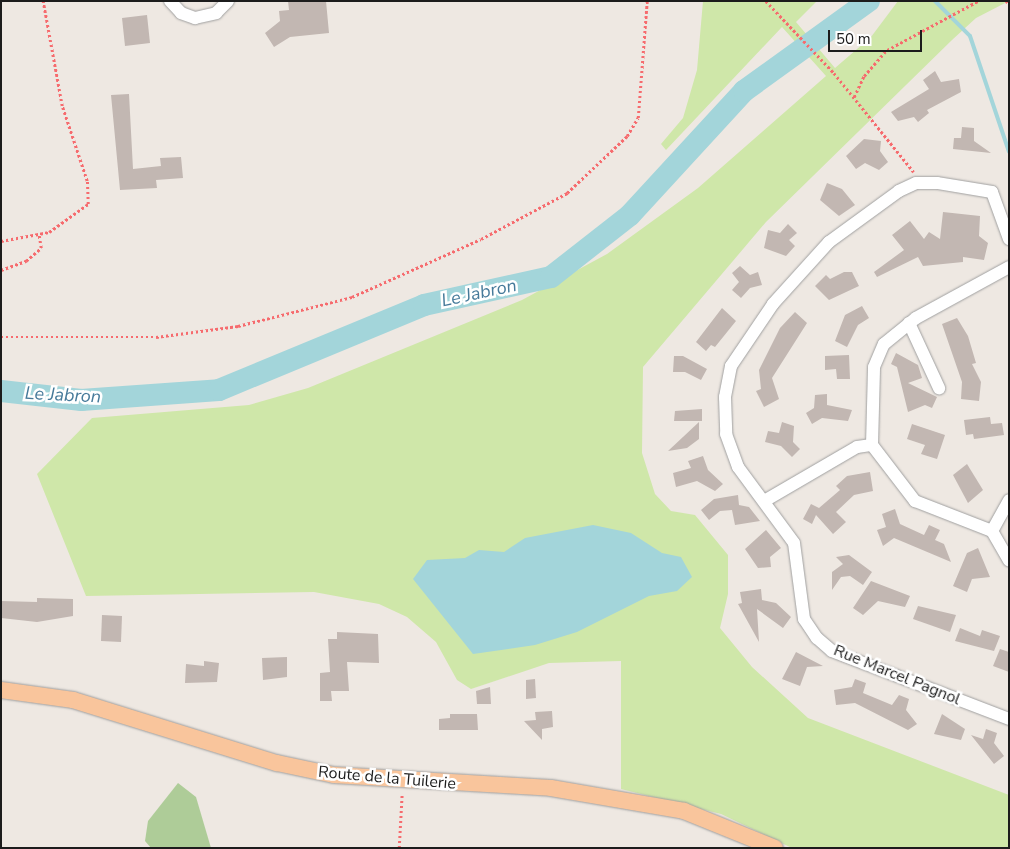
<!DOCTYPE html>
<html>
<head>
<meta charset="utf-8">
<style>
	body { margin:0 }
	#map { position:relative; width:1010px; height:849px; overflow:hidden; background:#eee8e2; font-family:"Nunito Sans",sans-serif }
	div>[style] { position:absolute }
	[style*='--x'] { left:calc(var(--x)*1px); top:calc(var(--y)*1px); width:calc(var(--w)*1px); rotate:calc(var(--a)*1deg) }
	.grass>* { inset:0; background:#cfe7a9 }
	.forest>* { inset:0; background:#aecc98 }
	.water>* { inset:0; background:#a3d5da }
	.stream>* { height:4px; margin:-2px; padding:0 2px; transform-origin:2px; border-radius:2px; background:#a3d5da }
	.river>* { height:22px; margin:-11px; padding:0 11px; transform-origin:11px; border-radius:11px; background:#a3d5da }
	.building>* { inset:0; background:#c2b7b2 }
	.path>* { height:2.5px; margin-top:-1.25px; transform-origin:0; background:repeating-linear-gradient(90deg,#f66b6e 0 2.5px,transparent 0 5px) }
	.roads { filter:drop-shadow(0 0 1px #a0a0a0) drop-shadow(0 0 1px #a0a0a0) }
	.minor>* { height:12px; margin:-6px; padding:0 6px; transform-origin:6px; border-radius:6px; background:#fff }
	.major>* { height:16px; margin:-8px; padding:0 8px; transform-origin:8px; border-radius:8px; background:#f9c59c }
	span { translate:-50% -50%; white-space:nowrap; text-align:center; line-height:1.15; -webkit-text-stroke:5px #fff; paint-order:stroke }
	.street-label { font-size:16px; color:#1c1c1c }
	.water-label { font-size:18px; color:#467a9a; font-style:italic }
	.frame { position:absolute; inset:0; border:2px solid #1c1c1c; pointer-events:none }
	.scale { position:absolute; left:828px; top:30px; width:94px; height:22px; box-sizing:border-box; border:2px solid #1c1c1c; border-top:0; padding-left:6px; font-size:15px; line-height:18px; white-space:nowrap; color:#1c1c1c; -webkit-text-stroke:4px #fff; paint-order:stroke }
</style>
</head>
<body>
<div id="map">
	<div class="grass">
		<i style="clip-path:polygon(703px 1px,817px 1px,796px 22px,835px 68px,871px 37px,898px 1px,1009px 1px,976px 18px,952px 40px,766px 222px,643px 367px,642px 453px,655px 494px,671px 511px,695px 515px,728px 555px,728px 594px,720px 628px,752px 667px,808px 718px,1009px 795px,1009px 848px,792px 848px,721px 814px,621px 789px,621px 661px,549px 663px,471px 689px,457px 680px,436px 642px,407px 617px,379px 604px,314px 592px,86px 596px,37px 474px,92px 418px,249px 405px,308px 388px,522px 300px,607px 254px,698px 188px,826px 76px,782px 27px,666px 150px,661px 144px,683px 118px,697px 70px)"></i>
	</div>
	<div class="forest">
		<i style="clip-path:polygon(178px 783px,196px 797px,211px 848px,151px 848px,145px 841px,148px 821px)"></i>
	</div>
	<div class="water">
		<i style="clip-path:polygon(593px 525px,631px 533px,662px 553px,681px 557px,692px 577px,677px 591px,649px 596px,577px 632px,535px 645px,473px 654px,413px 579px,427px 560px,465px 558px,479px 550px,504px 552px,525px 538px)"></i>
	</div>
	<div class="stream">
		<i style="--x:935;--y:1;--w:49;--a:45"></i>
		<i style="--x:970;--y:36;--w:122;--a:71.4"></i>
	</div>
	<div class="river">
		<i style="--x:1;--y:391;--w:81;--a:6.4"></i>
		<i style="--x:81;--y:400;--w:138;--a:-4.1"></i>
		<i style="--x:219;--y:390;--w:222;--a:-22.5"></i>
		<i style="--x:424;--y:305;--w:130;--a:-12.4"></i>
		<i style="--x:551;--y:277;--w:100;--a:-38.1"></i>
		<i style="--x:630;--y:215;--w:168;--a:-47.4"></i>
		<i style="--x:744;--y:91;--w:154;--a:-35.8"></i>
	</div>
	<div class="building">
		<i style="clip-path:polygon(288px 1px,326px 1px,329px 33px,290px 37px,274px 47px,265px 33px,280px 21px,279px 11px,289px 10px)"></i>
		<i style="clip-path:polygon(147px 15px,150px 43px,125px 46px,122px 18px)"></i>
		<i style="clip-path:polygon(935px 71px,941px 82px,959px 79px,961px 92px,927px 110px,929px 113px,918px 122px,914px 117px,898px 121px,891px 112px,929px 89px,923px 80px)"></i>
		<i style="clip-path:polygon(129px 94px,133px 169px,161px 166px,160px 158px,181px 157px,183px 178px,156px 180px,157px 188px,120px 190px,111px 95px)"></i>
		<i style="clip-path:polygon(962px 127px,974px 128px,974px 141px,991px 153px,953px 149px,954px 138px,961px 138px)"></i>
		<i style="clip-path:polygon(864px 139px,881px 141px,880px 151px,888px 162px,879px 170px,865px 163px,856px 169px,846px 156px)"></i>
		<i style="clip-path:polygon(827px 183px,842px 189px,855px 205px,839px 216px,820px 200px)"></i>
		<i style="clip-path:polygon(943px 212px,980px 216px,979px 236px,988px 243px,984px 260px,963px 257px,963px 262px,923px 266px,918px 257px,877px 277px,874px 272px,904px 250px,892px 235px,910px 221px,924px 239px,929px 232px,940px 239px)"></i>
		<i style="clip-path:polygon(788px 224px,797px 233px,789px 240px,795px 246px,786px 256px,764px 248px,768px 230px,780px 233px)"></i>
		<i style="clip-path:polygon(740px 266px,750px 275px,758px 272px,762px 285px,750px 288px,741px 298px,732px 290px,739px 282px,732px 273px)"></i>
		<i style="clip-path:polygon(844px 272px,852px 272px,859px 286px,829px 300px,815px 286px,826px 275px,830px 279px)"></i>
		<i style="clip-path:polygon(862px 306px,869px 318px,858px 325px,847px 347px,835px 341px,845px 315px)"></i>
		<i style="clip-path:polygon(722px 308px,736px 321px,715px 347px,711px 345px,706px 351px,696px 342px)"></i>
		<i style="clip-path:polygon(795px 312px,807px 323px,772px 378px,779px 399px,764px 407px,756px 391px,761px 389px,759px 370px,780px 328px)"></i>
		<i style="clip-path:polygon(957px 318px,968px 336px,976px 363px,972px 364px,981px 382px,979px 401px,961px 399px,962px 382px,942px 324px)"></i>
		<i style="clip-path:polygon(896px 353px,918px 365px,922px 378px,908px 383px,937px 397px,932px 408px,925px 405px,908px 412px,897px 367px,891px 364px)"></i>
		<i style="clip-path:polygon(849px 355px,850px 379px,837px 379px,836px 369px,825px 370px,825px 356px)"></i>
		<i style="clip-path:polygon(674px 356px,683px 356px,707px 369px,701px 380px,685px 372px,673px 372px)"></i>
		<i style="clip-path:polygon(827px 394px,827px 405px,852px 410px,848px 421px,822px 418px,812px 424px,806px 413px,814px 408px,815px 395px)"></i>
		<i style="clip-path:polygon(702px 409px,702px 421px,674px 421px,675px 411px)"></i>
		<i style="clip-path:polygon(990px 417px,991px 424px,1002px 423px,1004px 435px,974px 439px,973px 434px,966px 435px,964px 420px)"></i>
		<i style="clip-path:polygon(699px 422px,699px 439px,687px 448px,668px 451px)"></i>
		<i style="clip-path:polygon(782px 422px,794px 426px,793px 442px,800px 449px,792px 457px,781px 446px,765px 442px,768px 431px,779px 433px)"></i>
		<i style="clip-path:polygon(912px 424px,945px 435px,937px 459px,921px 454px,925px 445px,907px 439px)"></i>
		<i style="clip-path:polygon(703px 456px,708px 470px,723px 484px,715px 491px,697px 481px,676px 487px,673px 473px,691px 468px,688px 461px)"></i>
		<i style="clip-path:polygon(967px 464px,983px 490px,968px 503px,953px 475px)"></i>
		<i style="clip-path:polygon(870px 472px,873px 491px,854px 495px,836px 512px,846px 522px,833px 534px,816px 515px,812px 524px,803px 519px,811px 504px,819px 508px,840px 490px,836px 486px,847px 476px)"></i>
		<i style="clip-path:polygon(738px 495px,739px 505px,749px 507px,760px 521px,735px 525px,732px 510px,720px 511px,709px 520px,701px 510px,714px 499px)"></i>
		<i style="clip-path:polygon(895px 509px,900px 524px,924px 535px,929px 525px,940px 530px,935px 540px,944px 544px,951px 562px,894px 538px,883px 546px,877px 530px,886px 527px,882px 514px)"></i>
		<i style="clip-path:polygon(766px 530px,781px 548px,770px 557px,771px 567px,758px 568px,745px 549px)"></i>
		<i style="clip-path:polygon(978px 548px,990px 577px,972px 579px,967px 592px,953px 586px,967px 553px)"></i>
		<i style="clip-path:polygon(849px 555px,872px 572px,863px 585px,850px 576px,841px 577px,832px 590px,832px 572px,843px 564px,836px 557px)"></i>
		<i style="clip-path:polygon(871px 581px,910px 596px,905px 607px,878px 601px,863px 615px,853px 608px)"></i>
		<i style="clip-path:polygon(761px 589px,762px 600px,776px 603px,791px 617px,783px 628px,757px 609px,759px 642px,738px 604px,742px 603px,740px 592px)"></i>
		<i style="clip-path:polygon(37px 598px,73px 599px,73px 616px,37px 622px,1px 618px,1px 601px,37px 602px)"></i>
		<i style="clip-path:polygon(918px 606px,956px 615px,950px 632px,913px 619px)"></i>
		<i style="clip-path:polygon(102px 615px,122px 616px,121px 642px,101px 641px)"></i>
		<i style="clip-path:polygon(960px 628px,980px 636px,982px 630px,1000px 636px,994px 651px,955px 641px)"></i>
		<i style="clip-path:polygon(337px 632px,378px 634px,379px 663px,347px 662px,349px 691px,331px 691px,332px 701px,320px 701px,320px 673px,330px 672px,328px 639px,337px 639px)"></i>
		<i style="clip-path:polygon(1000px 649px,1009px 652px,1009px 672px,993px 666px)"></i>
		<i style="clip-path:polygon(796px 652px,823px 666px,807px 667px,800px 686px,782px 679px)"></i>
		<i style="clip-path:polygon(287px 657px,287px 677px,263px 680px,262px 658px)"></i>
		<i style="clip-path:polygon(204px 661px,219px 663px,217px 682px,185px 683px,186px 664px,204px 666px)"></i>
		<i style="clip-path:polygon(535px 679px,536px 698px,526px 699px,526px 680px)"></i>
		<i style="clip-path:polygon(855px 679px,866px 683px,863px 693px,892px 705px,899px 695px,909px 699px,906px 710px,917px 724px,908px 730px,855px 703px,836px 705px,834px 690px,852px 687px)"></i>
		<i style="clip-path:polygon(490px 687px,491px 704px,477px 704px,476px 691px)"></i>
		<i style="clip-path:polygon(552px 711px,553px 727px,542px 729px,542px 740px,524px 721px,536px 720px,535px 712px)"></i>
		<i style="clip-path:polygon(450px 714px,477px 714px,478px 730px,439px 730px,439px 719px,450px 718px)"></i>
		<i style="clip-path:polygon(942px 714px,965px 729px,961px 740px,934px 734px)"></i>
		<i style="clip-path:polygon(986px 729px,997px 733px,994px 743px,1004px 756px,994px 764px,971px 735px,983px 739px)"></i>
	</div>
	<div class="path">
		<i style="--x:766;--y:1;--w:99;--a:46.6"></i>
		<i style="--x:834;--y:73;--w:127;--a:51.1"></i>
		<i style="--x:1006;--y:1;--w:4;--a:34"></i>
		<i style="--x:854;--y:97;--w:23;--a:-65"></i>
		<i style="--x:864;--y:76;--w:35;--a:-49"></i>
		<i style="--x:887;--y:50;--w:103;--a:-28.3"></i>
		<i style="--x:1;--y:241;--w:49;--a:-10.6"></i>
		<i style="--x:49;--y:232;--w:48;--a:-35.7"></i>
		<i style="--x:88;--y:204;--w:23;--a:-92"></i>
		<i style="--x:87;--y:181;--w:79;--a:-108.4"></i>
		<i style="--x:62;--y:106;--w:107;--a:-100.3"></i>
		<i style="--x:1;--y:270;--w:27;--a:-20"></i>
		<i style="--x:26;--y:261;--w:20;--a:-41"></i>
		<i style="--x:41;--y:248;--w:13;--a:-99"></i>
		<i style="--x:1;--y:337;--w:155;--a:0"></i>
		<i style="--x:156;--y:337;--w:83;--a:-7.6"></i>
		<i style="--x:238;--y:326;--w:118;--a:-14.3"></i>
		<i style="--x:352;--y:297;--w:141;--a:-24.2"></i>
		<i style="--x:481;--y:239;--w:98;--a:-28.1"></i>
		<i style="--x:567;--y:193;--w:83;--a:-43.5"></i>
		<i style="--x:627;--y:136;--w:21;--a:-59"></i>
		<i style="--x:638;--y:118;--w:117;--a:-85.6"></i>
		<i style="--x:399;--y:848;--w:55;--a:-86.9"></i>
	</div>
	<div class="roads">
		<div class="minor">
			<i style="--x:170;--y:1;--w:16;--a:47"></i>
			<i style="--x:181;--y:13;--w:15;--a:20"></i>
			<i style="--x:195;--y:18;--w:22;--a:-13"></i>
			<i style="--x:216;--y:13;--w:17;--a:-45"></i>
			<i style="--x:1009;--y:239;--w:50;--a:-109.9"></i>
			<i style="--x:992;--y:192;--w:56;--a:-170.7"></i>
			<i style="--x:937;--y:183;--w:21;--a:180"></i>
			<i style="--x:916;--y:183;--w:19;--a:155"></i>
			<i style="--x:899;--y:191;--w:87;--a:143.9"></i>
			<i style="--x:829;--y:242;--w:84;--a:132.1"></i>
			<i style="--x:773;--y:304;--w:75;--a:124.1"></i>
			<i style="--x:731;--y:366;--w:32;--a:101"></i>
			<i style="--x:725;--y:397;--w:37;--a:88"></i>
			<i style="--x:726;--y:434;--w:35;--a:70"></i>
			<i style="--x:738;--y:467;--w:94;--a:53.6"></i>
			<i style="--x:794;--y:543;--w:77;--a:82.5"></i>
			<i style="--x:804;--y:619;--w:23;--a:56"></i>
			<i style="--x:817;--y:638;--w:20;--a:41"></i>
			<i style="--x:832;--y:651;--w:190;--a:21"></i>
			<i style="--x:909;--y:323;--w:72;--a:65.2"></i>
			<i style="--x:872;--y:445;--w:71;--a:52.5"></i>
			<i style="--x:915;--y:501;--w:83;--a:21.3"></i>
			<i style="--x:992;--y:531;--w:34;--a:60"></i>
			<i style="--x:766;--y:500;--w:105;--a:-30.2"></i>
			<i style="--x:857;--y:447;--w:15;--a:-8"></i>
			<i style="--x:872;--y:445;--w:78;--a:-88.5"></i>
			<i style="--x:874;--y:367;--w:25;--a:-67"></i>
			<i style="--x:884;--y:344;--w:41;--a:-39.1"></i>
			<i style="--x:916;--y:318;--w:106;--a:-28.7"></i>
			<i style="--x:992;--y:531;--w:35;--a:-61"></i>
		</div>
		<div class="major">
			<i style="--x:1;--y:690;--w:73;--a:7.9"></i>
			<i style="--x:73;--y:700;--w:214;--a:17.2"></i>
			<i style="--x:277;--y:763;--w:58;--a:11.9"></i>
			<i style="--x:334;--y:775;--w:217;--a:3.4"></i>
			<i style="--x:551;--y:788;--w:135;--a:9.8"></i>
			<i style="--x:684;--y:811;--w:98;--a:22.1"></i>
		</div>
	</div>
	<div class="street-label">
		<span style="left:897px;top:675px;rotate:22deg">Rue Marcel Pagnol</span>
		<span style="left:387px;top:778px;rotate:5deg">Route de la Tuilerie</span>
	</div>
	<div class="water-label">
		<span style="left:479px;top:293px;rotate:-12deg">Le Jabron</span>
		<span style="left:63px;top:395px;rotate:3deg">Le Jabron</span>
	</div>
	<div class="frame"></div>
	<div class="scale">50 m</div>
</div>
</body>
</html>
